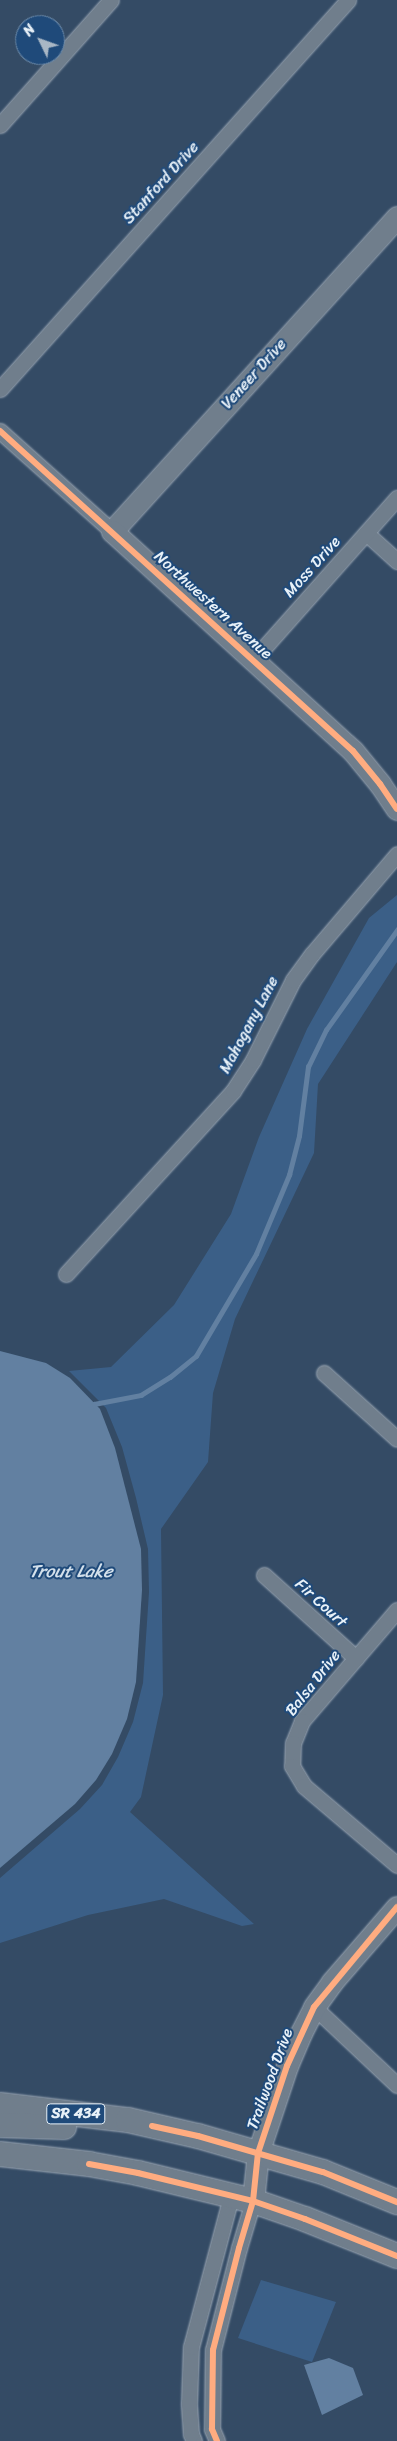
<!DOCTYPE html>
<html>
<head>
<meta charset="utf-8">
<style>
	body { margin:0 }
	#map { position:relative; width:397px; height:2441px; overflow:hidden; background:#344b65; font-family:Sriracha,sans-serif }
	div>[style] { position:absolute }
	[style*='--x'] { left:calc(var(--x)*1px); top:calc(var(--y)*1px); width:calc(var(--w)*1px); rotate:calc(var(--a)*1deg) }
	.green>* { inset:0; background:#3b5f87 }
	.water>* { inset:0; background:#6280a1 }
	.stream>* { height:4.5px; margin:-2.25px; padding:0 2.25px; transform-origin:2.25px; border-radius:2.25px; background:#6280a1 }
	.roads { filter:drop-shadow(0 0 1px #9aa6b3) drop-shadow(0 0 1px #9aa6b3) }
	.street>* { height:15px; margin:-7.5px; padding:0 7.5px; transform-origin:7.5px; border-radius:7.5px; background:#707e8c }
	.secondary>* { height:21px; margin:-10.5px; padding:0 10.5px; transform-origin:10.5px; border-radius:10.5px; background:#707e8c }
	.primary>* { height:24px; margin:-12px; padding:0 12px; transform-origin:12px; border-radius:12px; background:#707e8c }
	.cycleway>* { height:6px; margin:-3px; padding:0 3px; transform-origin:3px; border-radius:3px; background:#ffac80 }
	span { translate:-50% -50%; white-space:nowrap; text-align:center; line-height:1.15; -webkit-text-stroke:4px #1f4a7a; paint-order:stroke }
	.shield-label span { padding:1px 4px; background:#1f4a7a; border:1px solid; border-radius:4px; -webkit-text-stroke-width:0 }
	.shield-label { font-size:15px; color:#e8f1f8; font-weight:700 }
	.street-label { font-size:16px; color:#e8f1f8 }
	.water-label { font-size:18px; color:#d4e1ec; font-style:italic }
	.north { position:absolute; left:15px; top:15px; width:50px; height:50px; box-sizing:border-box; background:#1f4a7a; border:1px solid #6f8dac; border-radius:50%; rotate:312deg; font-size:14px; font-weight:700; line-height:20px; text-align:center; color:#e8f1f8 }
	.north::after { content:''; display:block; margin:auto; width:18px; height:22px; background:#a9b7c5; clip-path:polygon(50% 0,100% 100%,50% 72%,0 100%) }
</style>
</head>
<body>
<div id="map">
	<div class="green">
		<i style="clip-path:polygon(397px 895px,397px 962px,318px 1084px,314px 1153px,235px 1319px,213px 1393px,208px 1462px,161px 1529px,163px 1695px,141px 1797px,130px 1812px,254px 1924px,242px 1926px,164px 1899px,88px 1915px,0 1943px,0 1878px,80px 1809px,102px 1785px,118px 1757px,133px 1722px,143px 1683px,149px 1592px,148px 1549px,136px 1498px,122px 1447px,106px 1408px,69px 1371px,111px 1367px,174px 1305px,231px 1214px,259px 1137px,307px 1029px,369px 918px)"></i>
		<i style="clip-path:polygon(261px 2280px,336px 2302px,312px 2362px,238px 2338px)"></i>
	</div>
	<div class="water">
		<i style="clip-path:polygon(0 1351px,46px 1363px,70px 1378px,100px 1409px,115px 1448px,141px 1549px,142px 1590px,136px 1682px,127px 1719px,112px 1754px,96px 1780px,75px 1804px,0 1868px)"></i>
		<i style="clip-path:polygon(329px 2358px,353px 2368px,363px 2395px,322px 2415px,304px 2365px)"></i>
	</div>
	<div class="stream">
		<i style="--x:91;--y:1407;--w:4;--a:-45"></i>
		<i style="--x:94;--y:1404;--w:48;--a:-10.8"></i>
		<i style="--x:141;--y:1395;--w:34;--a:-32"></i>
		<i style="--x:170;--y:1377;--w:33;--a:-39"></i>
		<i style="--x:196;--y:1356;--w:118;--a:-59.5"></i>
		<i style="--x:256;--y:1254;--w:86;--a:-67.3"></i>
		<i style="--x:289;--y:1175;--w:40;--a:-75.6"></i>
		<i style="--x:299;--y:1136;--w:70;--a:-82.6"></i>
		<i style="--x:308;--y:1067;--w:41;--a:-64.1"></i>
		<i style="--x:326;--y:1030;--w:123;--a:-54.6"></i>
	</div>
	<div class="roads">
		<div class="street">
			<i style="--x:0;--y:125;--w:167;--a:-48.4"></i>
			<i style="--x:0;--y:389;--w:522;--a:-48.18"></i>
			<i style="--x:0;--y:431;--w:150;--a:41.8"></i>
			<i style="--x:366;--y:533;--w:42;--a:42.1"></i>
			<i style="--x:253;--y:660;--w:217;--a:-48.4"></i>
			<i style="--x:66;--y:1274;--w:248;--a:-47.6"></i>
			<i style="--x:233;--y:1091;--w:37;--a:-57"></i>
			<i style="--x:253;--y:1060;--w:89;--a:-63.4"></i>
			<i style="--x:293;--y:980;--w:32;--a:-54"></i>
			<i style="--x:312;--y:954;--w:131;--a:-49.6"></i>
			<i style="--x:324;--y:1373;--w:98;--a:42.1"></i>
			<i style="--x:264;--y:1575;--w:124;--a:42.1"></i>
			<i style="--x:397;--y:1610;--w:146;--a:130.6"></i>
			<i style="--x:302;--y:1721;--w:24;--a:112"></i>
			<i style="--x:293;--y:1743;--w:23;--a:92"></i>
			<i style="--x:292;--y:1766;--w:23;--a:59"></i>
			<i style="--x:304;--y:1786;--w:122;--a:40.3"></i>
			<i style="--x:314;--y:2007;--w:114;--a:43.2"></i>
			<i style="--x:194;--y:2441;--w:8;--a:-113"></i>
			<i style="--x:191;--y:2434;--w:31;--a:-94"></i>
			<i style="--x:189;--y:2403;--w:56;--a:-88"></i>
			<i style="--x:191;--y:2347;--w:155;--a:-75.1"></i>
			<i style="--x:217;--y:2441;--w:13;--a:-113"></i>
			<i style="--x:212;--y:2429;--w:79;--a:-89.3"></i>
			<i style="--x:213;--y:2350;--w:105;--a:-75.7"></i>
			<i style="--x:239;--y:2248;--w:49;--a:-73.4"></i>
		</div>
		<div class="secondary">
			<i style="--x:397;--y:217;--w:424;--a:132.2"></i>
			<i style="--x:112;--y:531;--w:326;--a:42.4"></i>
			<i style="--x:353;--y:751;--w:43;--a:50.7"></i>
			<i style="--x:380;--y:784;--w:30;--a:56"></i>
			<i style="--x:253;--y:2201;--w:48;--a:-84.1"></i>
			<i style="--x:258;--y:2153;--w:92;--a:-71.6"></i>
			<i style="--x:287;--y:2066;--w:36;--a:-67"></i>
			<i style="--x:301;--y:2033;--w:29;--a:-63"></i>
			<i style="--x:314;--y:2007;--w:31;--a:-54"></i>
			<i style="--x:332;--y:1982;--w:99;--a:-49.1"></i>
		</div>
		<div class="primary">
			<i style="--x:0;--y:2105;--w:129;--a:6.7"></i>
			<i style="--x:128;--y:2120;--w:72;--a:12.9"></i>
			<i style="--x:198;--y:2136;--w:130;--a:16.1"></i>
			<i style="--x:323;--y:2172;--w:80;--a:22.1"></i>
			<i style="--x:0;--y:2125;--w:64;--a:1.8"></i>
			<i style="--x:0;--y:2154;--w:90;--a:6.4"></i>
			<i style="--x:89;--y:2164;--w:50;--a:10.4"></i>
			<i style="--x:138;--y:2173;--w:118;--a:13.7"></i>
			<i style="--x:253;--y:2201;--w:55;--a:19.1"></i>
			<i style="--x:305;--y:2219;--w:99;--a:21.9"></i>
		</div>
	</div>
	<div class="cycleway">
		<i style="--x:0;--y:431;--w:476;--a:42.2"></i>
		<i style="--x:353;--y:751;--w:43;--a:50.7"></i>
		<i style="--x:380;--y:784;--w:30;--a:56"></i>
		<i style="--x:152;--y:2126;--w:47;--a:12.3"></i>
		<i style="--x:198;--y:2136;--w:130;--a:16.1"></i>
		<i style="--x:323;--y:2172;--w:80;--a:22.1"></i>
		<i style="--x:89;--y:2164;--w:50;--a:10.4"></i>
		<i style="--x:138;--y:2173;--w:118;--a:13.7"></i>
		<i style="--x:253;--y:2201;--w:55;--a:19.1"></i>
		<i style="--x:305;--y:2219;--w:99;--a:21.9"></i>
		<i style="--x:217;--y:2441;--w:13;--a:-113"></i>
		<i style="--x:212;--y:2429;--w:79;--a:-89.3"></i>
		<i style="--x:213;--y:2350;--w:105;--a:-75.7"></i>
		<i style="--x:239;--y:2248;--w:49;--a:-73.4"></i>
		<i style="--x:253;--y:2201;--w:48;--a:-84.1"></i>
		<i style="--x:258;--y:2153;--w:92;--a:-71.6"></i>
		<i style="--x:287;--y:2066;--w:65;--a:-65.4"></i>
		<i style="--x:314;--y:2007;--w:130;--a:-50.3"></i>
	</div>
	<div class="shield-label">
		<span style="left:76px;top:2114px">SR 434</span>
	</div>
	<div class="street-label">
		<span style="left:161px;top:183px;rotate:-48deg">Stanford Drive</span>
		<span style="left:254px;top:374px;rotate:-48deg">Veneer Drive</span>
		<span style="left:312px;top:567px;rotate:-48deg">Moss Drive</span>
		<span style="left:213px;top:605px;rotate:42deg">Northwestern Avenue</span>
		<span style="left:249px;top:1025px;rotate:-62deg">Mahogany Lane</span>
		<span style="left:321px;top:1603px;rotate:42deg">Fir Court</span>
		<span style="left:313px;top:1683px;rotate:-52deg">Balsa Drive</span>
		<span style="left:270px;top:2079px;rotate:-70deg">Trailwood Drive</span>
	</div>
	<div class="water-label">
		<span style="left:71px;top:1571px">Trout Lake</span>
	</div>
	<div class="north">N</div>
</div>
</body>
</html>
